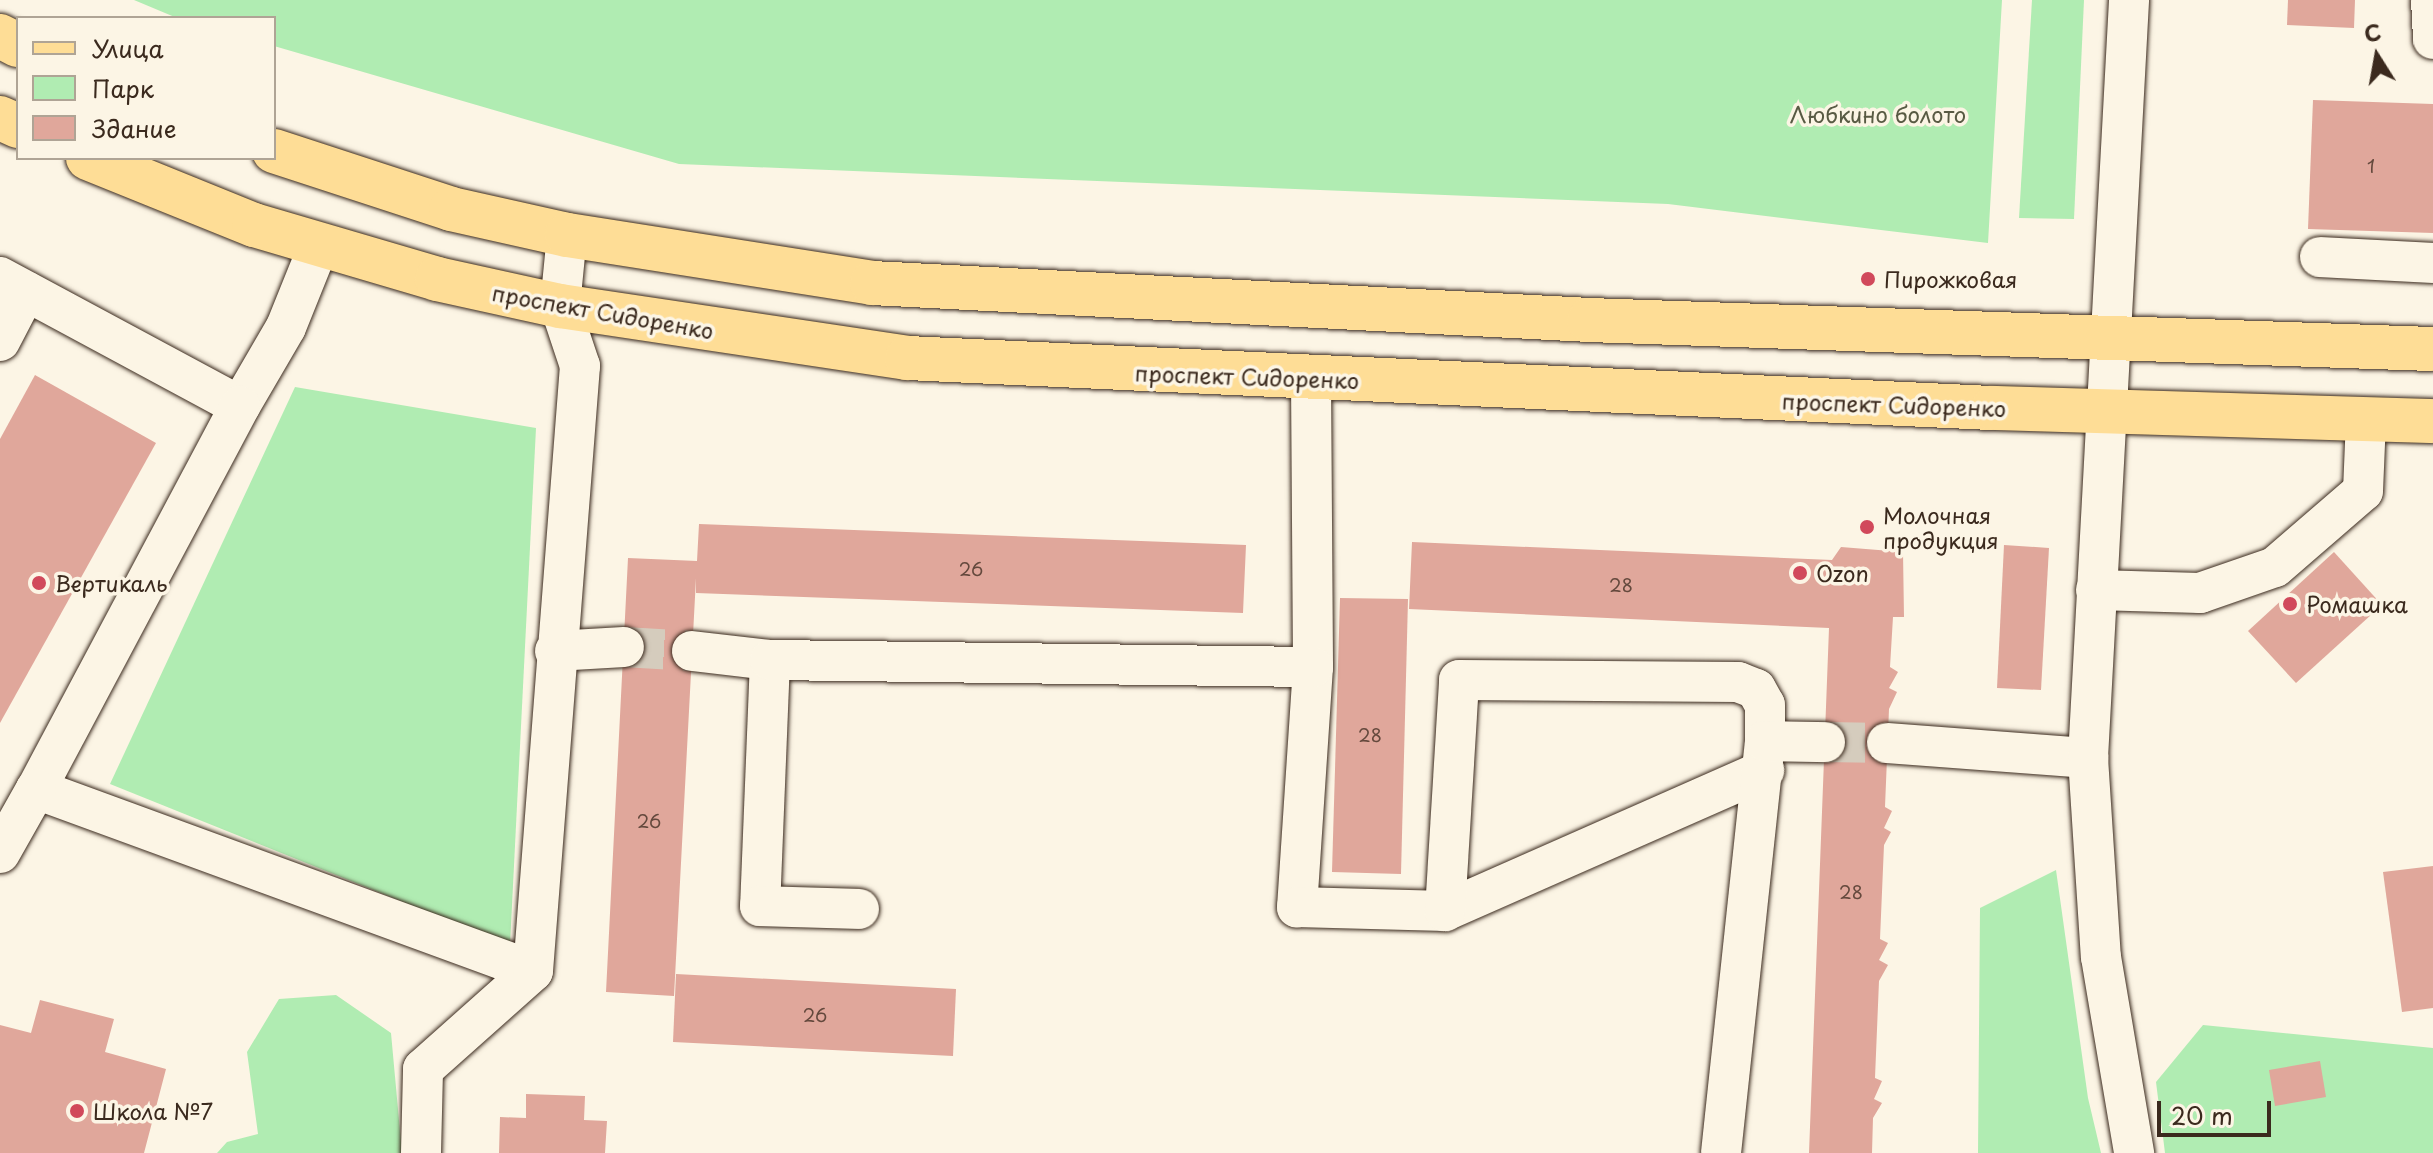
<!DOCTYPE html>
<html>
<head>
<meta charset="utf-8">
<style>
	body { margin:0 }
	#map { position:relative; width:2433px; height:1153px; overflow:hidden; background:#fcf5e5; font-family:"Playpen Sans",sans-serif }
	div>[style] { position:absolute }
	[style*='--x'] { left:calc(var(--x)*1px); top:calc(var(--y)*1px); width:calc(var(--w)*1px); rotate:calc(var(--a)*1deg) }
	.green>* { inset:0; background:#b0ecb2 }
	.building>* { inset:0; background:#e0a79b }
	.minor-tunnel>* { height:40px; margin-top:-20px; transform-origin:0; background:repeating-linear-gradient(90deg,#d5ccbd 0 40px,transparent 0 60px) }
	.roads { filter:drop-shadow(0 0 2px #3b2a1e) drop-shadow(0 0 2px #3b2a1e) }
	.minor>* { height:40px; margin:-20px; padding:0 20px; transform-origin:20px; border-radius:20px; background:#fcf5e5 }
	.major>* { height:44px; margin:-22px; padding:0 22px; transform-origin:22px; border-radius:22px; background:#fedd96 }
	.dots>* { width:22px; height:22px; translate:-50% -50%; box-sizing:border-box; border:4px solid #fcf5e5; border-radius:50% }
	span { translate:-50% -50%; white-space:nowrap; text-align:center; line-height:1.15; -webkit-text-stroke:7px #fcf5e5; paint-order:stroke }
	.number-label { font-size:18px; color:#64493d }
	.number-label span { -webkit-text-stroke-width:0 }
	.park-label { font-size:22px; color:#585a43 }
	.poi-label { font-size:22px; color:#3b2a1e }
	.left { translate:0 -50%; text-align:left }
	.street-label { font-size:22px; color:#3b2a1e }
	.legend { position:absolute; left:16px; top:16px; width:260px; height:144px; box-sizing:border-box; background:#fcf5e5; border:2px solid #afa495; margin:0; padding:10px 14px; list-style:none; font-size:24px; color:#3b2a1e }
	.legend li { display:flex; align-items:center; gap:16px; height:40px }
	.legend b { width:40px; border:2px solid #afa495 }
	.north { position:absolute; left:2337px; top:16px; width:80px; height:80px; -webkit-text-stroke:6px #fcf5e5; paint-order:stroke; rotate:349deg; font-size:22px; font-weight:700; line-height:32px; text-align:center; color:#3b2a1e }
	.north::after { content:''; display:block; margin:auto; width:28px; height:36px; background:#3b2a1e; clip-path:polygon(50% 0,100% 100%,50% 72%,0 100%) }
	.scale { position:absolute; left:2157px; top:1101px; width:114px; height:36px; box-sizing:border-box; border:4px solid #3b2a1e; border-top:0; padding-left:10px; font-size:24px; line-height:28px; white-space:nowrap; color:#3b2a1e; -webkit-text-stroke:6px #fcf5e5; paint-order:stroke }
</style>
</head>
<body>
<div id="map">
	<div class="green">
		<i style="clip-path:polygon(134px 0,2002px 0,1988px 243px,1668px 204px,679px 164px,274px 46px,274px 18px,177px 18px)"></i>
		<i style="clip-path:polygon(2032px 0,2084px 0,2074px 219px,2019px 218px)"></i>
		<i style="clip-path:polygon(295px 387px,536px 428px,510px 945px,110px 784px)"></i>
		<i style="clip-path:polygon(2056px 870px,2088px 1098px,2101px 1153px,1978px 1153px,1980px 908px)"></i>
		<i style="clip-path:polygon(336px 995px,391px 1033px,402px 1153px,217px 1153px,227px 1142px,258px 1134px,247px 1052px,279px 999px)"></i>
		<i style="clip-path:polygon(2203px 1025px,2433px 1048px,2433px 1153px,2165px 1153px,2156px 1082px)"></i>
	</div>
	<div class="building">
		<i style="clip-path:polygon(2288px 0,2355px 0,2354px 28px,2287px 25px)"></i>
		<i style="clip-path:polygon(2313px 100px,2433px 104px,2433px 233px,2308px 229px)"></i>
		<i style="clip-path:polygon(35px 375px,156px 443px,0 723px,0 439px)"></i>
		<i style="clip-path:polygon(699px 524px,1246px 545px,1243px 613px,696px 593px,696px 578px,674px 996px,606px 992px,628px 558px,697px 561px)"></i>
		<i style="clip-path:polygon(1412px 542px,1832px 560px,1841px 547px,1903px 552px,1904px 617px,1893px 617px,1890px 667px,1898px 672px,1889px 688px,1897px 692px,1889px 709px,1885px 807px,1892px 811px,1884px 828px,1891px 832px,1884px 845px,1880px 939px,1888px 943px,1879px 960px,1888px 965px,1879px 981px,1875px 1078px,1882px 1081px,1874px 1099px,1882px 1103px,1873px 1118px,1872px 1153px,1809px 1153px,1829px 628px,1409px 609px)"></i>
		<i style="clip-path:polygon(2004px 545px,2049px 548px,2041px 690px,1997px 688px)"></i>
		<i style="clip-path:polygon(2334px 552px,2382px 605px,2296px 683px,2248px 631px)"></i>
		<i style="clip-path:polygon(1340px 598px,1408px 599px,1401px 874px,1332px 872px)"></i>
		<i style="clip-path:polygon(2433px 866px,2433px 1008px,2402px 1012px,2383px 872px)"></i>
		<i style="clip-path:polygon(676px 974px,956px 989px,953px 1056px,673px 1042px)"></i>
		<i style="clip-path:polygon(40px 1000px,114px 1019px,105px 1052px,166px 1069px,144px 1153px,0 1153px,0 1025px,31px 1033px)"></i>
		<i style="clip-path:polygon(2320px 1061px,2326px 1097px,2275px 1106px,2269px 1070px)"></i>
		<i style="clip-path:polygon(526px 1094px,585px 1096px,584px 1120px,607px 1121px,605px 1153px,499px 1153px,500px 1117px,526px 1118px)"></i>
	</div>
	<div class="minor-tunnel">
		<i style="--x:624;--y:647;--w:68;--a:3.4"></i>
		<i style="--x:1825;--y:742;--w:62;--a:0.9"></i>
	</div>
	<div class="roads">
		<div class="minor">
			<i style="--x:2431;--y:0;--w:39;--a:87"></i>
			<i style="--x:2320;--y:257;--w:113;--a:3"></i>
			<i style="--x:0;--y:277;--w:272;--a:28.3"></i>
			<i style="--x:240;--y:406;--w:91;--a:-59.8"></i>
			<i style="--x:286;--y:327;--w:88;--a:-68.1"></i>
			<i style="--x:0;--y:341;--w:56;--a:-62.5"></i>
			<i style="--x:1311;--y:378;--w:289;--a:89.6"></i>
			<i style="--x:1313;--y:667;--w:241;--a:93.8"></i>
			<i style="--x:1297;--y:907;--w:148;--a:1.5"></i>
			<i style="--x:1445;--y:911;--w:349;--a:-23.8"></i>
			<i style="--x:240;--y:406;--w:434;--a:118"></i>
			<i style="--x:36;--y:789;--w:529;--a:20.11"></i>
			<i style="--x:2096;--y:590;--w:104;--a:1.7"></i>
			<i style="--x:2200;--y:593;--w:79;--a:-19.1"></i>
			<i style="--x:2275;--y:567;--w:116;--a:-40.8"></i>
			<i style="--x:2363;--y:491;--w:72;--a:-87.6"></i>
			<i style="--x:555;--y:651;--w:69;--a:-3.3"></i>
			<i style="--x:692;--y:651;--w:79;--a:6.6"></i>
			<i style="--x:770;--y:660;--w:246;--a:92.3"></i>
			<i style="--x:760;--y:906;--w:99;--a:1.7"></i>
			<i style="--x:770;--y:660;--w:543;--a:0.74"></i>
			<i style="--x:1887;--y:743;--w:202;--a:4.3"></i>
			<i style="--x:2088;--y:758;--w:759;--a:-86.9"></i>
			<i style="--x:2088;--y:758;--w:199;--a:86.3"></i>
			<i style="--x:2101;--y:957;--w:199;--a:80.4"></i>
			<i style="--x:0;--y:853;--w:73;--a:-60.6"></i>
			<i style="--x:1445;--y:911;--w:231;--a:-86.5"></i>
			<i style="--x:1459;--y:680;--w:279;--a:0.4"></i>
			<i style="--x:1738;--y:682;--w:19;--a:21"></i>
			<i style="--x:1756;--y:689;--w:18;--a:61"></i>
			<i style="--x:1765;--y:705;--w:36;--a:90"></i>
			<i style="--x:421;--y:1153;--w:84;--a:-88.6"></i>
			<i style="--x:423;--y:1069;--w:147;--a:-41.7"></i>
			<i style="--x:533;--y:971;--w:607;--a:-85.56"></i>
			<i style="--x:580;--y:366;--w:63;--a:-108.4"></i>
			<i style="--x:560;--y:306;--w:71;--a:-84.4"></i>
			<i style="--x:1721;--y:1153;--w:414;--a:-83.9"></i>
			<i style="--x:1765;--y:741;--w:60;--a:1"></i>
		</div>
		<div class="major">
			<i style="--x:0;--y:36;--w:20;--a:27"></i>
			<i style="--x:0;--y:118;--w:20;--a:24"></i>
			<i style="--x:274;--y:151;--w:186;--a:18.1"></i>
			<i style="--x:451;--y:209;--w:119;--a:12.6"></i>
			<i style="--x:567;--y:235;--w:309;--a:8.9"></i>
			<i style="--x:872;--y:283;--w:718;--a:2.95"></i>
			<i style="--x:1589;--y:320;--w:844;--a:1.97"></i>
			<i style="--x:88;--y:158;--w:179;--a:22"></i>
			<i style="--x:254;--y:225;--w:191;--a:16.4"></i>
			<i style="--x:437;--y:279;--w:126;--a:12.4"></i>
			<i style="--x:560;--y:306;--w:351;--a:8.5"></i>
			<i style="--x:907;--y:358;--w:1087;--a:2.64"></i>
			<i style="--x:1993;--y:408;--w:440;--a:1.7"></i>
		</div>
	</div>
	<div class="dots">
		<i style="left:1868px;top:279px;background:#d1495b"></i>
		<i style="left:1867px;top:527px;background:#d1495b"></i>
		<i style="left:1800px;top:573px;background:#d1495b"></i>
		<i style="left:39px;top:583px;background:#d1495b"></i>
		<i style="left:2290px;top:604px;background:#d1495b"></i>
		<i style="left:77px;top:1111px;background:#d1495b"></i>
	</div>
	<div class="number-label">
		<span style="left:2371px;top:166px">1</span>
		<span style="left:971px;top:569px">26</span>
		<span style="left:1621px;top:585px">28</span>
		<span style="left:1370px;top:735px">28</span>
		<span style="left:649px;top:821px">26</span>
		<span style="left:1851px;top:892px">28</span>
		<span style="left:815px;top:1015px">26</span>
	</div>
	<div class="park-label">
		<span style="left:1878px;top:114px">Любкино болото</span>
	</div>
	<div class="poi-label">
		<span class="left" style="left:1884px;top:279px">Пирожковая</span>
		<span class="left" style="left:1883px;top:527px">Молочная<br>продукция</span>
		<span class="left" style="left:1816px;top:573px">Ozon</span>
		<span class="left" style="left:55px;top:583px">Вертикаль</span>
		<span class="left" style="left:2306px;top:604px">Ромашка</span>
		<span class="left" style="left:93px;top:1111px">Школа №7</span>
	</div>
	<div class="street-label">
		<span style="left:603px;top:311px;rotate:10deg">проспект Сидоренко</span>
		<span style="left:1247px;top:376px;rotate:2deg">проспект Сидоренко</span>
		<span style="left:1894px;top:404px;rotate:2deg">проспект Сидоренко</span>
	</div>
	<ul class="legend">
	<li><b style="height:10px;background:#fedd96"></b>Улица</li>
	<li><b style="height:22px;background:#b0ecb2"></b>Парк</li>
	<li><b style="height:22px;background:#e0a79b"></b>Здание</li>
	</ul>
	<div class="north">С</div>
	<div class="scale">20 m</div>
</div>
</body>
</html>
